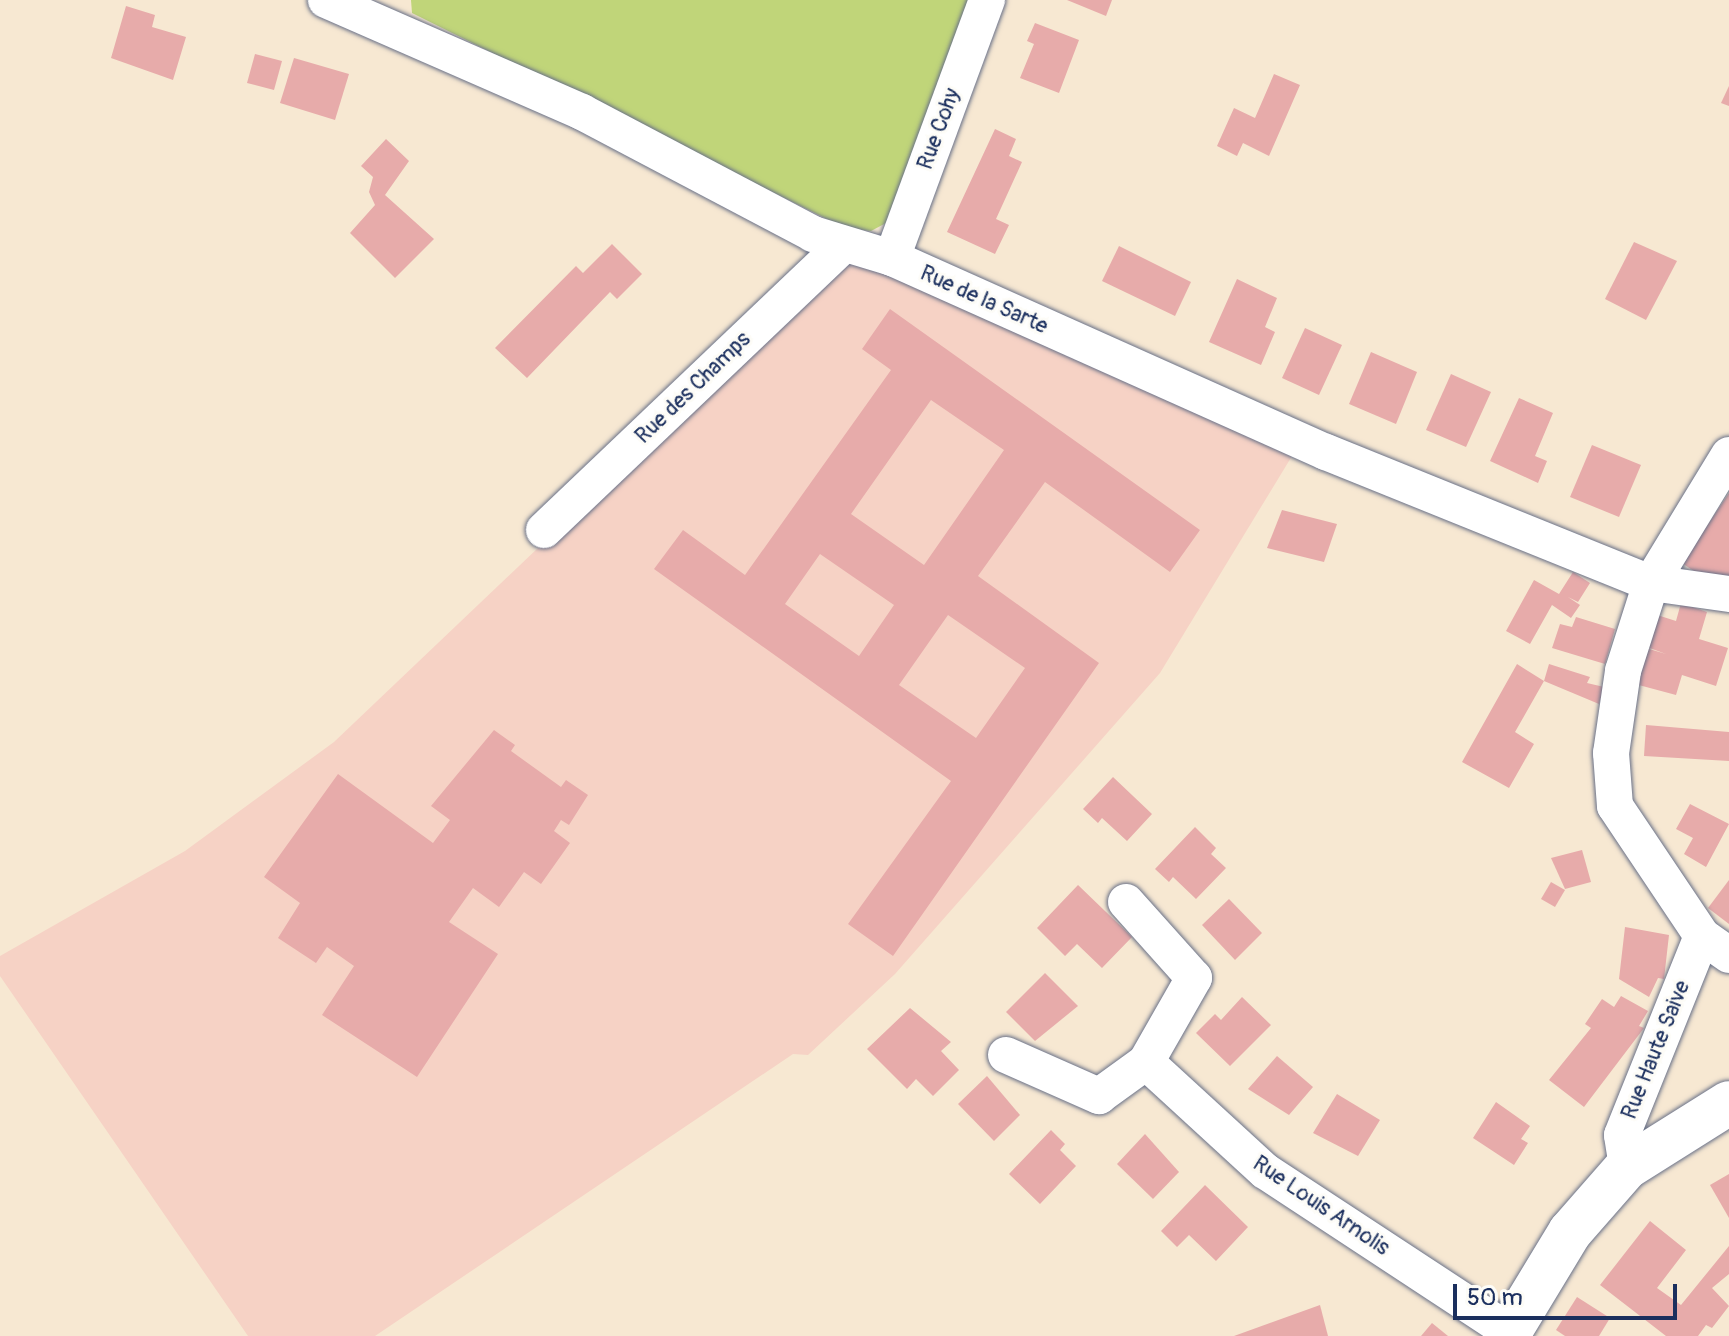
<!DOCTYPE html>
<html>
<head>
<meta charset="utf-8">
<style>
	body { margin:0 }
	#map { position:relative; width:1729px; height:1336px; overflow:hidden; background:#f7e8d2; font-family:Pangolin,sans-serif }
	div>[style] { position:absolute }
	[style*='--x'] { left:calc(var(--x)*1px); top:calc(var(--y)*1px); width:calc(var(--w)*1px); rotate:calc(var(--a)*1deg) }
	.built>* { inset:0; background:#f6d2c5 }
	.green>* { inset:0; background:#c0d579 }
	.building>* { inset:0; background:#e7abaa }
	.roads { filter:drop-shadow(0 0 2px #687087) drop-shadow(0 0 2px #687087) }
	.minor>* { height:36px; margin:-18px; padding:0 18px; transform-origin:18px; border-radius:18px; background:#fff }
	.tertiary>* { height:44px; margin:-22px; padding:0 22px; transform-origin:22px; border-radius:22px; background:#fff }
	span { translate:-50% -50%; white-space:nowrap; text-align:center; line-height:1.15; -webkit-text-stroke:6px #fdfcf7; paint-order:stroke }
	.street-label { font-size:22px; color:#1b2f5e }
	.scale { position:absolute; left:1453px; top:1284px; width:224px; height:36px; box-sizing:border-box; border:4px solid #1b2f5e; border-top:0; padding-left:10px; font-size:24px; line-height:28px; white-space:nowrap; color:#1b2f5e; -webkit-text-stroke:6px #fdfcf7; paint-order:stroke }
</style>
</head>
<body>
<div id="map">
	<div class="built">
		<i style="clip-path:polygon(859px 259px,1292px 456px,1160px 673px,895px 974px,808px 1055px,793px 1054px,375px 1336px,248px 1336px,0 976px,0 956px,185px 851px,334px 742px,827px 273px)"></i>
	</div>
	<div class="green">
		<i style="clip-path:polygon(411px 0,970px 0,886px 223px,871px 231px,845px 228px,412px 13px)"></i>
	</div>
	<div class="building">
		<i style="clip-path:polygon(1067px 0,1112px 0,1106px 16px)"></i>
		<i style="clip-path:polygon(126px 6px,155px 15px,152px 27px,186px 37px,173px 80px,111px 58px)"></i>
		<i style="clip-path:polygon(1035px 23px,1079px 40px,1059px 93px,1020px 78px,1034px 44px,1027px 41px)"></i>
		<i style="clip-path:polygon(255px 54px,282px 61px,274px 90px,247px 83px)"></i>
		<i style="clip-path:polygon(294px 58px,349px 74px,335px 120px,280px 103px)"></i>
		<i style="clip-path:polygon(1274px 74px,1300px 85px,1269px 156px,1243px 143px,1237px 156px,1217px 146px,1234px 108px,1255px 118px)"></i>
		<i style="clip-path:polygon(1729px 86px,1729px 106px,1721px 103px)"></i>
		<i style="clip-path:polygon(995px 129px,1016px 139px,1009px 156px,1022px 162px,996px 219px,1009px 225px,995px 254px,947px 232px)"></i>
		<i style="clip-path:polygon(386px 139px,409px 161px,385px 195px,434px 239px,395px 278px,350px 233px,375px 205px,369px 192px,373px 177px,361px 166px)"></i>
		<i style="clip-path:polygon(1634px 242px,1677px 261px,1646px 320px,1605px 299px)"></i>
		<i style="clip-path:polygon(612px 244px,642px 274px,617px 299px,610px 292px,527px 378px,495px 348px,576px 266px,583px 273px)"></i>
		<i style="clip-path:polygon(1119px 246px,1191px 282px,1175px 316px,1102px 281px)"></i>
		<i style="clip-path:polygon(1237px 279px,1277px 298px,1265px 327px,1275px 332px,1261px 365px,1209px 342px)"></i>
		<i style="clip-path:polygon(evenodd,890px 309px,1200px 530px,1170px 572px,1045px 482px,978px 576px,1099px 663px,893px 956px,848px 924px,951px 781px,654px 569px,683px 530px,745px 575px,891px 370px,862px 349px,890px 309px,931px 400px,1004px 450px,924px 565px,851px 514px,931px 400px,890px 309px,820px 554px,894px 605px,859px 656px,785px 604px,820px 554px,890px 309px,948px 615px,1025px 668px,976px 738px,899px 685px,948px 615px)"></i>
		<i style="clip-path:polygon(1305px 328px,1342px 345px,1319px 395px,1282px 378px)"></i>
		<i style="clip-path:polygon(1371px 352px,1417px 372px,1396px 424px,1349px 404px)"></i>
		<i style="clip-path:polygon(1451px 374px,1491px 392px,1466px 447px,1426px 430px)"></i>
		<i style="clip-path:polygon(1519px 398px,1553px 413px,1535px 456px,1547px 461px,1538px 483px,1490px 461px)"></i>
		<i style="clip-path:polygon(1592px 445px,1641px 465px,1619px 517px,1570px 497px)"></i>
		<i style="clip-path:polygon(1729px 493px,1729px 577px,1720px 589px,1682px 563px)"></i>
		<i style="clip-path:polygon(1282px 510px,1337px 524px,1324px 562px,1267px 548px)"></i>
		<i style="clip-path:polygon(1573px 572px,1590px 583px,1578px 602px,1568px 597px,1580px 605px,1571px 618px,1552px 605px,1530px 644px,1506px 631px,1534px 580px,1559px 594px)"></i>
		<i style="clip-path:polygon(1681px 603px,1707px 612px,1699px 639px,1728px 648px,1716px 686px,1682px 675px,1676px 695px,1635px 684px,1646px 648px,1666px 654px,1644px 646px,1654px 614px,1676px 621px)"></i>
		<i style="clip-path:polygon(1576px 617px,1615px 629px,1605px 664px,1552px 648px,1560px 624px,1572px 627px)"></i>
		<i style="clip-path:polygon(1517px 664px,1544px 681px,1515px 732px,1534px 744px,1509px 788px,1462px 762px)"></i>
		<i style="clip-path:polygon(1549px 664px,1590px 677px,1587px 683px,1604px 687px,1599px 704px,1544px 681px)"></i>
		<i style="clip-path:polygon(1646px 725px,1729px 732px,1729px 761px,1644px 756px)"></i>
		<i style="clip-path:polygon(494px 730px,515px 745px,511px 751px,561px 787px,566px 780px,588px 795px,569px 825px,561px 820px,554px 831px,570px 843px,541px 884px,524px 872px,499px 907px,473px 888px,449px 922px,498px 954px,417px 1077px,322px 1015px,354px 966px,327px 947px,316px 963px,278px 938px,300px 903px,264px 877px,338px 774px,433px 843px,450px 820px,431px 806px)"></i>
		<i style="clip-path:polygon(1113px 777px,1152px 814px,1127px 841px,1102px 818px,1098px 823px,1083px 809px)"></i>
		<i style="clip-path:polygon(1690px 804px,1729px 824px,1706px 867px,1684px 854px,1693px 838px,1676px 829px)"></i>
		<i style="clip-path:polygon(1195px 827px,1216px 848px,1211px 854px,1226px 868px,1196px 899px,1173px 877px,1169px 882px,1155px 869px)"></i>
		<i style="clip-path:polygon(1582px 850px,1591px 882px,1565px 889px,1551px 858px)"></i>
		<i style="clip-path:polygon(1729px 880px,1729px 924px,1708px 908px)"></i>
		<i style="clip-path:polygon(1551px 882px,1565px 890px,1555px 907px,1541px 899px)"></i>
		<i style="clip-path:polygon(1078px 885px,1132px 937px,1102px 968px,1077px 944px,1065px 956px,1037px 928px)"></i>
		<i style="clip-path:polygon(1229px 899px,1262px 933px,1235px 960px,1202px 925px)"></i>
		<i style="clip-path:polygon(1625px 927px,1669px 935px,1664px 979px,1658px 978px,1649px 997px,1619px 979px)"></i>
		<i style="clip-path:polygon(1045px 973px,1078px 1006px,1035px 1041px,1006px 1012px)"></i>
		<i style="clip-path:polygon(1621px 996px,1648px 1011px,1639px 1026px,1644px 1028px,1584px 1107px,1549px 1080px,1591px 1028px,1585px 1024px,1602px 999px,1614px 1007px)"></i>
		<i style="clip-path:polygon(1242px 997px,1271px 1025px,1230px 1066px,1196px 1033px,1215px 1014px,1221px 1020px)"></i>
		<i style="clip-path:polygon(910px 1008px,951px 1042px,941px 1051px,959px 1070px,933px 1096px,916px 1079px,907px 1089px,867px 1049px)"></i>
		<i style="clip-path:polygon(1277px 1056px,1313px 1087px,1289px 1115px,1248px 1089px)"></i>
		<i style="clip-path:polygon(987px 1076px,1020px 1115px,994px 1141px,958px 1104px)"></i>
		<i style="clip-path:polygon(1337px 1094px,1380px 1120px,1358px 1156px,1313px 1133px)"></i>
		<i style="clip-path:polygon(1496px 1102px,1530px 1126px,1521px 1139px,1528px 1143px,1514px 1165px,1473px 1138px)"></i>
		<i style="clip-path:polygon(1051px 1130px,1065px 1144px,1060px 1150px,1076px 1166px,1040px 1204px,1009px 1174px)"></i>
		<i style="clip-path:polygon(1145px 1134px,1179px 1172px,1153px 1199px,1117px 1164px)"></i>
		<i style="clip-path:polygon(1729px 1174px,1729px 1218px,1710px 1185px)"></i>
		<i style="clip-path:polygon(1205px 1185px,1248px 1227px,1216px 1261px,1189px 1235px,1177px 1247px,1161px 1231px)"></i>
		<i style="clip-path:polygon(1650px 1221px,1686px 1250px,1657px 1288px,1681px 1305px,1729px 1246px,1729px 1274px,1712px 1288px,1729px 1306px,1712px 1328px,1706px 1325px,1698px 1336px,1666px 1336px,1600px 1285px)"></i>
		<i style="clip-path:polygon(1577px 1297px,1610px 1318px,1599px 1336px,1565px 1336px,1556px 1330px)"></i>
		<i style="clip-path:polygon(1320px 1305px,1328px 1336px,1234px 1336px)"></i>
		<i style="clip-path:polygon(1432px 1323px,1448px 1336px,1421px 1336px)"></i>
	</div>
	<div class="roads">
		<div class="minor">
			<i style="--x:326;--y:0;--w:279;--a:23.6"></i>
			<i style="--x:582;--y:112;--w:261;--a:27.8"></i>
			<i style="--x:813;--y:234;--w:83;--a:16.9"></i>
			<i style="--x:892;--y:258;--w:475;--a:24.1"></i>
			<i style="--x:1326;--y:452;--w:350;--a:22"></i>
			<i style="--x:1651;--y:583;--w:79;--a:8"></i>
			<i style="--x:892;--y:258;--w:275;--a:-69.8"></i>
			<i style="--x:1729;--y:455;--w:150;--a:121.4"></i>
			<i style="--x:1651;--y:583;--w:92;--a:107.7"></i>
			<i style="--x:1623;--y:671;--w:83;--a:98.3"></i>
			<i style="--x:1611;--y:753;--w:53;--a:85.7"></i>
			<i style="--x:1615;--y:806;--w:156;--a:56.2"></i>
			<i style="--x:1702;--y:936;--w:33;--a:35"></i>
			<i style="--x:544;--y:530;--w:412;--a:-43.6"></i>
			<i style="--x:1006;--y:1055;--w:102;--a:23.8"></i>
			<i style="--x:1099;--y:1096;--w:58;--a:-35.9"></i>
			<i style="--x:1146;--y:1062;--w:97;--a:-60.3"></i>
			<i style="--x:1194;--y:978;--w:102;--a:-131.8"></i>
			<i style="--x:1146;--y:1062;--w:161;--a:42.5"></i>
			<i style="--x:1265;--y:1171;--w:293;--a:33.3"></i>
			<i style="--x:1627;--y:1167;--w:32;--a:-99"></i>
			<i style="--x:1622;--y:1135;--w:214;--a:-68.1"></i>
		</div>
		<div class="tertiary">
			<i style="--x:1507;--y:1336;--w:122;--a:-58.8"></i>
			<i style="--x:1570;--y:1232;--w:86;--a:-48.8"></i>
			<i style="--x:1627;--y:1167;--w:120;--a:-32.1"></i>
		</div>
	</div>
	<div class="street-label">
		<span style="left:939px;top:129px;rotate:-70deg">Rue Cohy</span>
		<span style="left:984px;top:300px;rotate:24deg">Rue de la Sarte</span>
		<span style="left:693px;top:388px;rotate:-44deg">Rue des Champs</span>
		<span style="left:1656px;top:1050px;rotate:-68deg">Rue Haute Saive</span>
		<span style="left:1321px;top:1206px;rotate:34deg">Rue Louis Arnolis</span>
	</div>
	<div class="scale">50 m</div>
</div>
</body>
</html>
